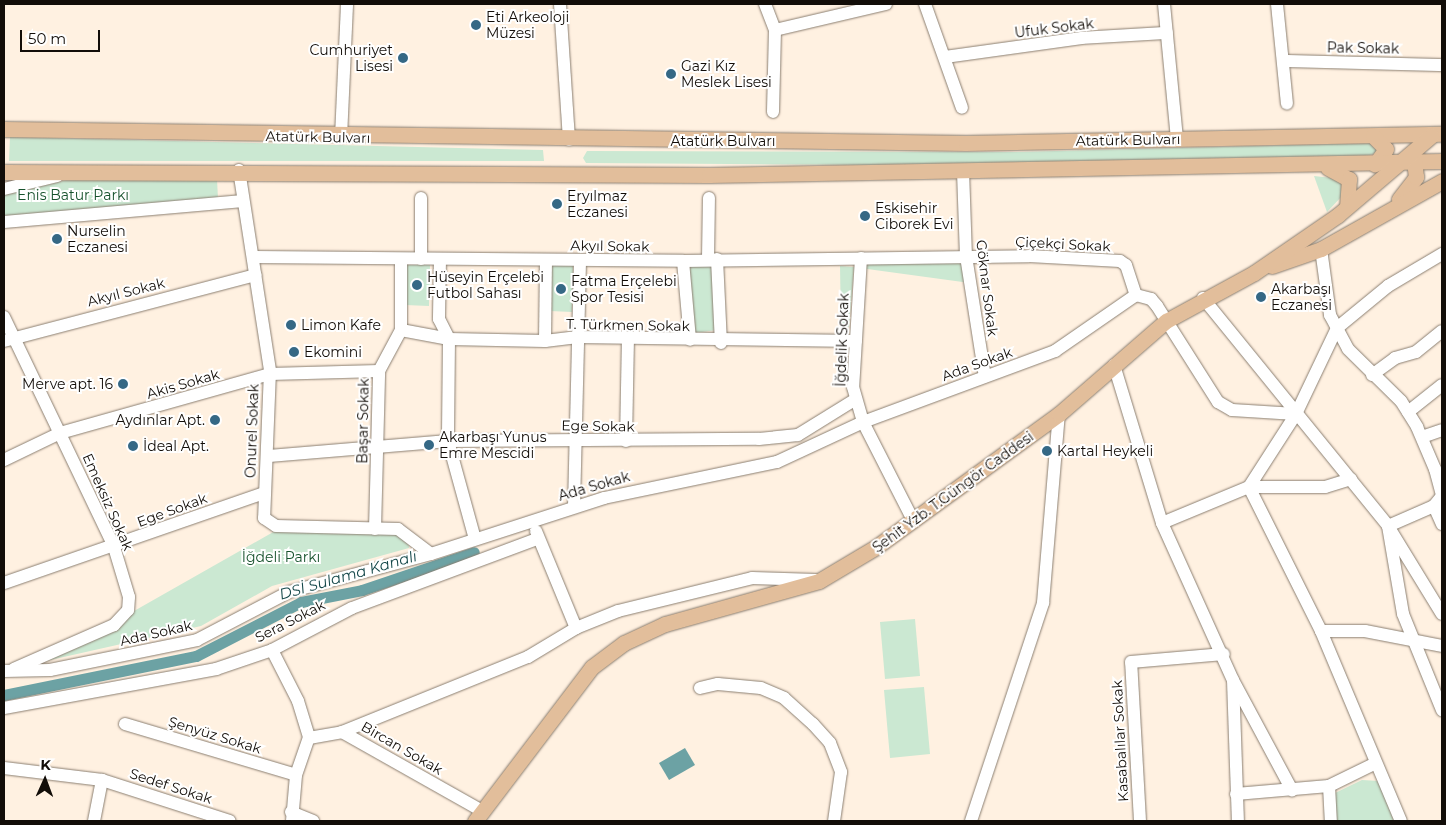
<!DOCTYPE html>
<html>
<head>
<meta charset="utf-8">
<style>
	body { margin:0 }
	#map { position:relative; width:1446px; height:825px; overflow:hidden; background:#fff1e1; font-family:Montserrat,sans-serif }
	div>[style] { position:absolute }
	[style*='--x'] { left:calc(var(--x)*1px); top:calc(var(--y)*1px); width:calc(var(--w)*1px); rotate:calc(var(--a)*1deg) }
	.green>* { inset:0; background:#cbe8d2 }
	.water>* { inset:0; background:#6ca2a4 }
	.canal>* { height:11px; margin:-5.5px; padding:0 5.5px; transform-origin:5.5px; border-radius:5.5px; background:#6ca2a4 }
	.roads { filter:drop-shadow(0 0 1px #8b7f71) drop-shadow(0 0 1px #8b7f71) }
	.minor>* { height:12px; margin:-6px; padding:0 6px; transform-origin:6px; border-radius:6px; background:#fff }
	.major>* { height:15px; margin:-7.5px; padding:0 7.5px; transform-origin:7.5px; border-radius:7.5px; background:#e2be9b }
	.dots>* { width:14px; height:14px; translate:-50% -50%; box-sizing:border-box; border:2px solid #fff; border-radius:50% }
	span { translate:-50% -50%; white-space:nowrap; text-align:center; line-height:1.15; -webkit-text-stroke:4px #fff; paint-order:stroke }
	.poi-label { font-size:14px; color:#120d08 }
	.left { translate:0 -50%; text-align:left }
	.right { translate:-100% -50%; text-align:right }
	.street-label { font-size:14px; color:#120d08 }
	.park-label { font-size:14px; color:#17522d }
	.water-label { font-size:15px; color:#144749; font-style:italic }
	.frame { position:absolute; inset:0; border:5px solid #120d08; pointer-events:none }
	.north { position:absolute; left:20px; top:755px; width:50px; height:50px; -webkit-text-stroke:4px #fff; paint-order:stroke; rotate:2deg; font-size:14px; font-weight:700; line-height:20px; text-align:center; color:#120d08 }
	.north::after { content:''; display:block; margin:auto; width:18px; height:22px; background:#120d08; clip-path:polygon(50% 0,100% 100%,50% 72%,0 100%) }
	.scale { position:absolute; left:20px; top:30px; width:80px; height:22px; box-sizing:border-box; border:2px solid #120d08; border-top:0; padding-left:6px; font-size:15px; line-height:18px; white-space:nowrap; color:#120d08; -webkit-text-stroke:4px #fff; paint-order:stroke }
</style>
</head>
<body>
<div id="map">
	<div class="green">
		<i style="clip-path:polygon(10px 137px,543px 150px,544px 161px,9px 161px)"></i>
		<i style="clip-path:polygon(1374px 143px,1377px 152px,1368px 156px,878px 165px,586px 163px,583px 158px,587px 151px,1013px 152px)"></i>
		<i style="clip-path:polygon(1314px 176px,1341px 179px,1343px 195px,1327px 212px)"></i>
		<i style="clip-path:polygon(76px 178px,217px 179px,218px 199px,4px 216px,4px 195px)"></i>
		<i style="clip-path:polygon(966px 256px,970px 283px,860px 268px,861px 258px)"></i>
		<i style="clip-path:polygon(689px 263px,712px 263px,717px 330px,694px 333px)"></i>
		<i style="clip-path:polygon(406px 265px,430px 265px,429px 306px,405px 305px)"></i>
		<i style="clip-path:polygon(551px 265px,573px 266px,572px 312px,550px 311px)"></i>
		<i style="clip-path:polygon(840px 266px,854px 267px,849px 327px,841px 327px)"></i>
		<i style="clip-path:polygon(275px 531px,394px 532px,408px 537px,409px 548px,272px 586px,201px 626px,46px 661px)"></i>
		<i style="clip-path:polygon(915px 619px,920px 676px,885px 679px,880px 622px)"></i>
		<i style="clip-path:polygon(924px 687px,930px 754px,890px 758px,884px 690px)"></i>
		<i style="clip-path:polygon(1362px 780px,1379px 781px,1394px 821px,1335px 821px,1333px 794px)"></i>
	</div>
	<div class="water">
		<i style="clip-path:polygon(685px 748px,695px 765px,669px 780px,659px 763px)"></i>
	</div>
	<div class="canal">
		<i style="--x:4;--y:695;--w:196;--a:-11.5"></i>
		<i style="--x:196;--y:656;--w:118;--a:-27.2"></i>
		<i style="--x:301;--y:602;--w:62;--a:-11.1"></i>
		<i style="--x:362;--y:590;--w:118;--a:-18.7"></i>
	</div>
	<div class="roads">
		<div class="minor">
			<i style="--x:560;--y:4;--w:136;--a:86.2"></i>
			<i style="--x:765;--y:4;--w:28;--a:69"></i>
			<i style="--x:775;--y:30;--w:82;--a:91.4"></i>
			<i style="--x:925;--y:4;--w:110;--a:70.4"></i>
			<i style="--x:1164;--y:4;--w:136;--a:84.5"></i>
			<i style="--x:1277;--y:4;--w:100;--a:84.3"></i>
			<i style="--x:775;--y:30;--w:114;--a:-13.2"></i>
			<i style="--x:945;--y:57;--w:138;--a:-7.9"></i>
			<i style="--x:1082;--y:38;--w:85;--a:-3.4"></i>
			<i style="--x:1284;--y:61;--w:158;--a:1.5"></i>
			<i style="--x:341;--y:137;--w:133;--a:-87.4"></i>
			<i style="--x:239;--y:170;--w:203;--a:81.2"></i>
			<i style="--x:270;--y:371;--w:147;--a:92.3"></i>
			<i style="--x:264;--y:518;--w:14;--a:34"></i>
			<i style="--x:276;--y:526;--w:122;--a:1.4"></i>
			<i style="--x:398;--y:529;--w:41;--a:37.1"></i>
			<i style="--x:963;--y:171;--w:85;--a:88"></i>
			<i style="--x:966;--y:256;--w:122;--a:81.1"></i>
			<i style="--x:4;--y:189;--w:55;--a:-13.8"></i>
			<i style="--x:4;--y:222;--w:240;--a:-5"></i>
			<i style="--x:1321;--y:249;--w:67;--a:82.2"></i>
			<i style="--x:1330;--y:315;--w:38;--a:62"></i>
			<i style="--x:1348;--y:349;--w:74;--a:44.5"></i>
			<i style="--x:1401;--y:401;--w:31;--a:58"></i>
			<i style="--x:1417;--y:427;--w:46;--a:66.8"></i>
			<i style="--x:1435;--y:469;--w:28;--a:75"></i>
			<i style="--x:1442;--y:496;--w:13;--a:129"></i>
			<i style="--x:1434;--y:506;--w:20;--a:66"></i>
			<i style="--x:254;--y:257;--w:429;--a:0.5"></i>
			<i style="--x:683;--y:261;--w:346;--a:-0.8"></i>
			<i style="--x:1029;--y:256;--w:91;--a:3.1"></i>
			<i style="--x:1120;--y:261;--w:7;--a:34"></i>
			<i style="--x:1126;--y:265;--w:32;--a:72"></i>
			<i style="--x:861;--y:258;--w:129;--a:93.5"></i>
			<i style="--x:853;--y:387;--w:36;--a:74"></i>
			<i style="--x:863;--y:422;--w:112;--a:63"></i>
			<i style="--x:421;--y:259;--w:61;--a:-90"></i>
			<i style="--x:440;--y:259;--w:60;--a:91"></i>
			<i style="--x:439;--y:319;--w:22;--a:63"></i>
			<i style="--x:449;--y:339;--w:102;--a:90.6"></i>
			<i style="--x:448;--y:441;--w:102;--a:74.6"></i>
			<i style="--x:708;--y:259;--w:61;--a:-89.1"></i>
			<i style="--x:717;--y:259;--w:84;--a:87.3"></i>
			<i style="--x:683;--y:261;--w:79;--a:84.9"></i>
			<i style="--x:1203;--y:298;--w:294;--a:50.9"></i>
			<i style="--x:1388;--y:526;--w:89;--a:80.3"></i>
			<i style="--x:1403;--y:614;--w:104;--a:67.9"></i>
			<i style="--x:4;--y:317;--w:255;--a:64.4"></i>
			<i style="--x:114;--y:547;--w:52;--a:73.3"></i>
			<i style="--x:129;--y:597;--w:13;--a:94"></i>
			<i style="--x:128;--y:610;--w:21;--a:133"></i>
			<i style="--x:114;--y:625;--w:109;--a:156.3"></i>
			<i style="--x:401;--y:330;--w:49;--a:10.6"></i>
			<i style="--x:449;--y:339;--w:96;--a:1.2"></i>
			<i style="--x:545;--y:341;--w:33;--a:-7"></i>
			<i style="--x:578;--y:337;--w:278;--a:0.8"></i>
			<i style="--x:4;--y:341;--w:260;--a:-14.7"></i>
			<i style="--x:545;--y:341;--w:81;--a:-89.3"></i>
			<i style="--x:1114;--y:365;--w:165;--a:73.1"></i>
			<i style="--x:1162;--y:523;--w:172;--a:65.7"></i>
			<i style="--x:1233;--y:680;--w:141;--a:88"></i>
			<i style="--x:1372;--y:375;--w:29;--a:-36"></i>
			<i style="--x:1395;--y:358;--w:22;--a:-16"></i>
			<i style="--x:1416;--y:352;--w:33;--a:-39"></i>
			<i style="--x:1408;--y:412;--w:43;--a:-38.5"></i>
			<i style="--x:1422;--y:437;--w:21;--a:-19"></i>
			<i style="--x:626;--y:441;--w:103;--a:-88.9"></i>
			<i style="--x:269;--y:456;--w:180;--a:-4.8"></i>
			<i style="--x:448;--y:441;--w:311;--a:-0.4"></i>
			<i style="--x:759;--y:439;--w:39;--a:-6"></i>
			<i style="--x:798;--y:435;--w:68;--a:-31.8"></i>
			<i style="--x:4;--y:460;--w:62;--a:-25.7"></i>
			<i style="--x:60;--y:433;--w:218;--a:-15.7"></i>
			<i style="--x:270;--y:374;--w:109;--a:-1.6"></i>
			<i style="--x:1351;--y:479;--w:27;--a:163"></i>
			<i style="--x:1325;--y:487;--w:76;--a:180"></i>
			<i style="--x:1249;--y:487;--w:161;--a:63.4"></i>
			<i style="--x:1321;--y:631;--w:206;--a:67.2"></i>
			<i style="--x:1434;--y:506;--w:50;--a:156.5"></i>
			<i style="--x:1388;--y:526;--w:103;--a:58.5"></i>
			<i style="--x:574;--y:507;--w:246;--a:-88.6"></i>
			<i style="--x:1162;--y:523;--w:94;--a:-22.5"></i>
			<i style="--x:1249;--y:487;--w:87;--a:-57.2"></i>
			<i style="--x:1296;--y:414;--w:95;--a:-64.5"></i>
			<i style="--x:1337;--y:328;--w:66;--a:-39.5"></i>
			<i style="--x:1388;--y:286;--w:63;--a:-30.7"></i>
			<i style="--x:375;--y:529;--w:158;--a:-88.5"></i>
			<i style="--x:379;--y:371;--w:47;--a:-61.8"></i>
			<i style="--x:401;--y:330;--w:71;--a:-90"></i>
			<i style="--x:536;--y:531;--w:105;--a:67.6"></i>
			<i style="--x:4;--y:583;--w:275;--a:-19.1"></i>
			<i style="--x:1321;--y:631;--w:44;--a:0"></i>
			<i style="--x:1365;--y:631;--w:78;--a:11"></i>
			<i style="--x:272;--y:650;--w:57;--a:63"></i>
			<i style="--x:298;--y:701;--w:39;--a:73"></i>
			<i style="--x:309;--y:738;--w:34;--a:-10"></i>
			<i style="--x:342;--y:732;--w:161;--a:29.4"></i>
			<i style="--x:4;--y:671;--w:46;--a:-1.2"></i>
			<i style="--x:50;--y:670;--w:150;--a:-11.5"></i>
			<i style="--x:197;--y:640;--w:104;--a:-27.6"></i>
			<i style="--x:289;--y:592;--w:147;--a:-15"></i>
			<i style="--x:431;--y:554;--w:182;--a:-17.9"></i>
			<i style="--x:604;--y:498;--w:177;--a:-11.8"></i>
			<i style="--x:777;--y:462;--w:95;--a:-24.9"></i>
			<i style="--x:863;--y:422;--w:205;--a:-20.3"></i>
			<i style="--x:1055;--y:351;--w:98;--a:-34.7"></i>
			<i style="--x:1136;--y:295;--w:16;--a:15"></i>
			<i style="--x:1151;--y:299;--w:9;--a:49"></i>
			<i style="--x:1157;--y:306;--w:114;--a:57.6"></i>
			<i style="--x:1218;--y:402;--w:16;--a:30"></i>
			<i style="--x:1232;--y:410;--w:64;--a:3.6"></i>
			<i style="--x:1234;--y:682;--w:123;--a:61.8"></i>
			<i style="--x:700;--y:688;--w:18;--a:-13"></i>
			<i style="--x:718;--y:684;--w:43;--a:5.3"></i>
			<i style="--x:761;--y:688;--w:25;--a:23"></i>
			<i style="--x:784;--y:698;--w:39;--a:42"></i>
			<i style="--x:813;--y:724;--w:25;--a:48"></i>
			<i style="--x:830;--y:743;--w:31;--a:69"></i>
			<i style="--x:841;--y:772;--w:49;--a:98.1"></i>
			<i style="--x:4;--y:708;--w:216;--a:-10.4"></i>
			<i style="--x:216;--y:669;--w:59;--a:-18.7"></i>
			<i style="--x:272;--y:650;--w:90;--a:-27.7"></i>
			<i style="--x:352;--y:608;--w:197;--a:-20.5"></i>
			<i style="--x:125;--y:724;--w:178;--a:16.6"></i>
			<i style="--x:342;--y:732;--w:201;--a:-22"></i>
			<i style="--x:528;--y:657;--w:56;--a:-31.1"></i>
			<i style="--x:576;--y:628;--w:45;--a:-22"></i>
			<i style="--x:618;--y:611;--w:138;--a:-13.8"></i>
			<i style="--x:752;--y:578;--w:64;--a:1.8"></i>
			<i style="--x:4;--y:768;--w:99;--a:7"></i>
			<i style="--x:102;--y:780;--w:134;--a:17.8"></i>
			<i style="--x:1329;--y:786;--w:35;--a:87"></i>
			<i style="--x:1236;--y:794;--w:93;--a:-4.9"></i>
			<i style="--x:1329;--y:786;--w:52;--a:-26.1"></i>
			<i style="--x:291;--y:812;--w:24;--a:22"></i>
			<i style="--x:94;--y:821;--w:42;--a:-79"></i>
			<i style="--x:292;--y:821;--w:46;--a:-85"></i>
			<i style="--x:296;--y:775;--w:39;--a:-71"></i>
			<i style="--x:971;--y:821;--w:230;--a:-71.7"></i>
			<i style="--x:1043;--y:603;--w:190;--a:-85.2"></i>
			<i style="--x:1140;--y:821;--w:159;--a:-93.2"></i>
			<i style="--x:1131;--y:662;--w:93;--a:-4.9"></i>
		</div>
		<div class="major">
			<i style="--x:4;--y:129;--w:962;--a:0.83"></i>
			<i style="--x:966;--y:143;--w:476;--a:-1.1"></i>
			<i style="--x:1373;--y:136;--w:18;--a:45"></i>
			<i style="--x:1386;--y:149;--w:19;--a:126"></i>
			<i style="--x:1328;--y:168;--w:24;--a:28"></i>
			<i style="--x:1349;--y:179;--w:28;--a:94"></i>
			<i style="--x:4;--y:172;--w:705;--a:0.24"></i>
			<i style="--x:709;--y:175;--w:733;--a:-1.09"></i>
			<i style="--x:1399;--y:199;--w:28;--a:-52"></i>
			<i style="--x:1416;--y:177;--w:23;--a:-97"></i>
			<i style="--x:1272;--y:266;--w:52;--a:-19.1"></i>
			<i style="--x:1321;--y:249;--w:139;--a:-29.3"></i>
			<i style="--x:475;--y:821;--w:193;--a:-52.8"></i>
			<i style="--x:592;--y:667;--w:40;--a:-37"></i>
			<i style="--x:624;--y:643;--w:45;--a:-24.9"></i>
			<i style="--x:665;--y:624;--w:160;--a:-15.6"></i>
			<i style="--x:819;--y:581;--w:66;--a:-30.8"></i>
			<i style="--x:876;--y:547;--w:226;--a:-36"></i>
			<i style="--x:1059;--y:414;--w:142;--a:-41"></i>
			<i style="--x:1166;--y:321;--w:100;--a:-28.6"></i>
			<i style="--x:1254;--y:273;--w:102;--a:-34.6"></i>
			<i style="--x:1338;--y:215;--w:123;--a:-40.4"></i>
		</div>
	</div>
	<div class="dots">
		<i style="left:476px;top:25px;background:#356885"></i>
		<i style="left:403px;top:58px;background:#356885"></i>
		<i style="left:671px;top:74px;background:#356885"></i>
		<i style="left:557px;top:204px;background:#356885"></i>
		<i style="left:865px;top:216px;background:#356885"></i>
		<i style="left:57px;top:239px;background:#356885"></i>
		<i style="left:417px;top:285px;background:#356885"></i>
		<i style="left:561px;top:289px;background:#356885"></i>
		<i style="left:1261px;top:297px;background:#356885"></i>
		<i style="left:291px;top:325px;background:#356885"></i>
		<i style="left:294px;top:352px;background:#356885"></i>
		<i style="left:123px;top:384px;background:#356885"></i>
		<i style="left:215px;top:420px;background:#356885"></i>
		<i style="left:429px;top:445px;background:#356885"></i>
		<i style="left:133px;top:446px;background:#356885"></i>
		<i style="left:1047px;top:451px;background:#356885"></i>
	</div>
	<div class="poi-label">
		<span class="left" style="left:486px;top:25px">Eti Arkeoloji<br>Müzesi</span>
		<span class="right" style="left:393px;top:58px">Cumhuriyet<br>Lisesi</span>
		<span class="left" style="left:681px;top:74px">Gazi Kız<br>Meslek Lisesi</span>
		<span class="left" style="left:567px;top:204px">Eryılmaz<br>Eczanesi</span>
		<span class="left" style="left:875px;top:216px">Eskisehir<br>Ciborek Evi</span>
		<span class="left" style="left:67px;top:239px">Nurselin<br>Eczanesi</span>
		<span class="left" style="left:427px;top:285px">Hüseyin Erçelebi<br>Futbol Sahası</span>
		<span class="left" style="left:571px;top:289px">Fatma Erçelebi<br>Spor Tesisi</span>
		<span class="left" style="left:1271px;top:297px">Akarbaşı<br>Eczanesi</span>
		<span class="left" style="left:301px;top:325px">Limon Kafe</span>
		<span class="left" style="left:304px;top:352px">Ekomini</span>
		<span class="right" style="left:113px;top:384px">Merve apt. 16</span>
		<span class="right" style="left:205px;top:420px">Aydınlar Apt.</span>
		<span class="left" style="left:439px;top:445px">Akarbaşı Yunus<br>Emre Mescidi</span>
		<span class="left" style="left:143px;top:446px">İdeal Apt.</span>
		<span class="left" style="left:1057px;top:451px">Kartal Heykeli</span>
	</div>
	<div class="street-label">
		<span style="left:1054px;top:28px;rotate:-7deg">Ufuk Sokak</span>
		<span style="left:1363px;top:48px;rotate:1deg">Pak Sokak</span>
		<span style="left:318px;top:137px;rotate:1deg">Atatürk Bulvarı</span>
		<span style="left:1128px;top:140px;rotate:-1deg">Atatürk Bulvarı</span>
		<span style="left:723px;top:141px">Atatürk Bulvarı</span>
		<span style="left:1063px;top:244px;rotate:3deg">Çiçekçi Sokak</span>
		<span style="left:610px;top:246px;rotate:1deg">Akyıl Sokak</span>
		<span style="left:987px;top:288px;rotate:83deg">Göknar Sokak</span>
		<span style="left:126px;top:292px;rotate:-14deg">Akyıl Sokak</span>
		<span style="left:628px;top:325px;rotate:1deg">T. Türkmen Sokak</span>
		<span style="left:842px;top:340px;rotate:-88deg">İğdelik Sokak</span>
		<span style="left:977px;top:364px;rotate:-20deg">Ada Sokak</span>
		<span style="left:183px;top:384px;rotate:-16deg">Akis Sokak</span>
		<span style="left:363px;top:421px;rotate:-89deg">Başar Sokak</span>
		<span style="left:598px;top:426px;rotate:1deg">Ege Sokak</span>
		<span style="left:252px;top:431px;rotate:-88deg">Onurel Sokak</span>
		<span style="left:594px;top:486px;rotate:-16deg">Ada Sokak</span>
		<span style="left:953px;top:492px;rotate:-36deg">Şehit Yzb. T.Güngör Caddesi</span>
		<span style="left:108px;top:502px;rotate:66deg">Emeksiz Sokak</span>
		<span style="left:172px;top:510px;rotate:-20deg">Ege Sokak</span>
		<span style="left:290px;top:621px;rotate:-27deg">Sera Sokak</span>
		<span style="left:156px;top:633px;rotate:-13deg">Ada Sokak</span>
		<span style="left:215px;top:735px;rotate:17deg">Şenyüz Sokak</span>
		<span style="left:1120px;top:741px;rotate:-93deg">Kasabalılar Sokak</span>
		<span style="left:402px;top:748px;rotate:30deg">Bircan Sokak</span>
		<span style="left:171px;top:786px;rotate:18deg">Sedef Sokak</span>
	</div>
	<div class="park-label">
		<span style="left:73px;top:195px">Enis Batur Parkı</span>
		<span style="left:281px;top:557px">İğdeli Parkı</span>
	</div>
	<div class="water-label">
		<span style="left:348px;top:575px;rotate:-16deg">DSİ Sulama Kanalı</span>
	</div>
	<div class="frame"></div>
	<div class="north">K</div>
	<div class="scale">50 m</div>
</div>
</body>
</html>
